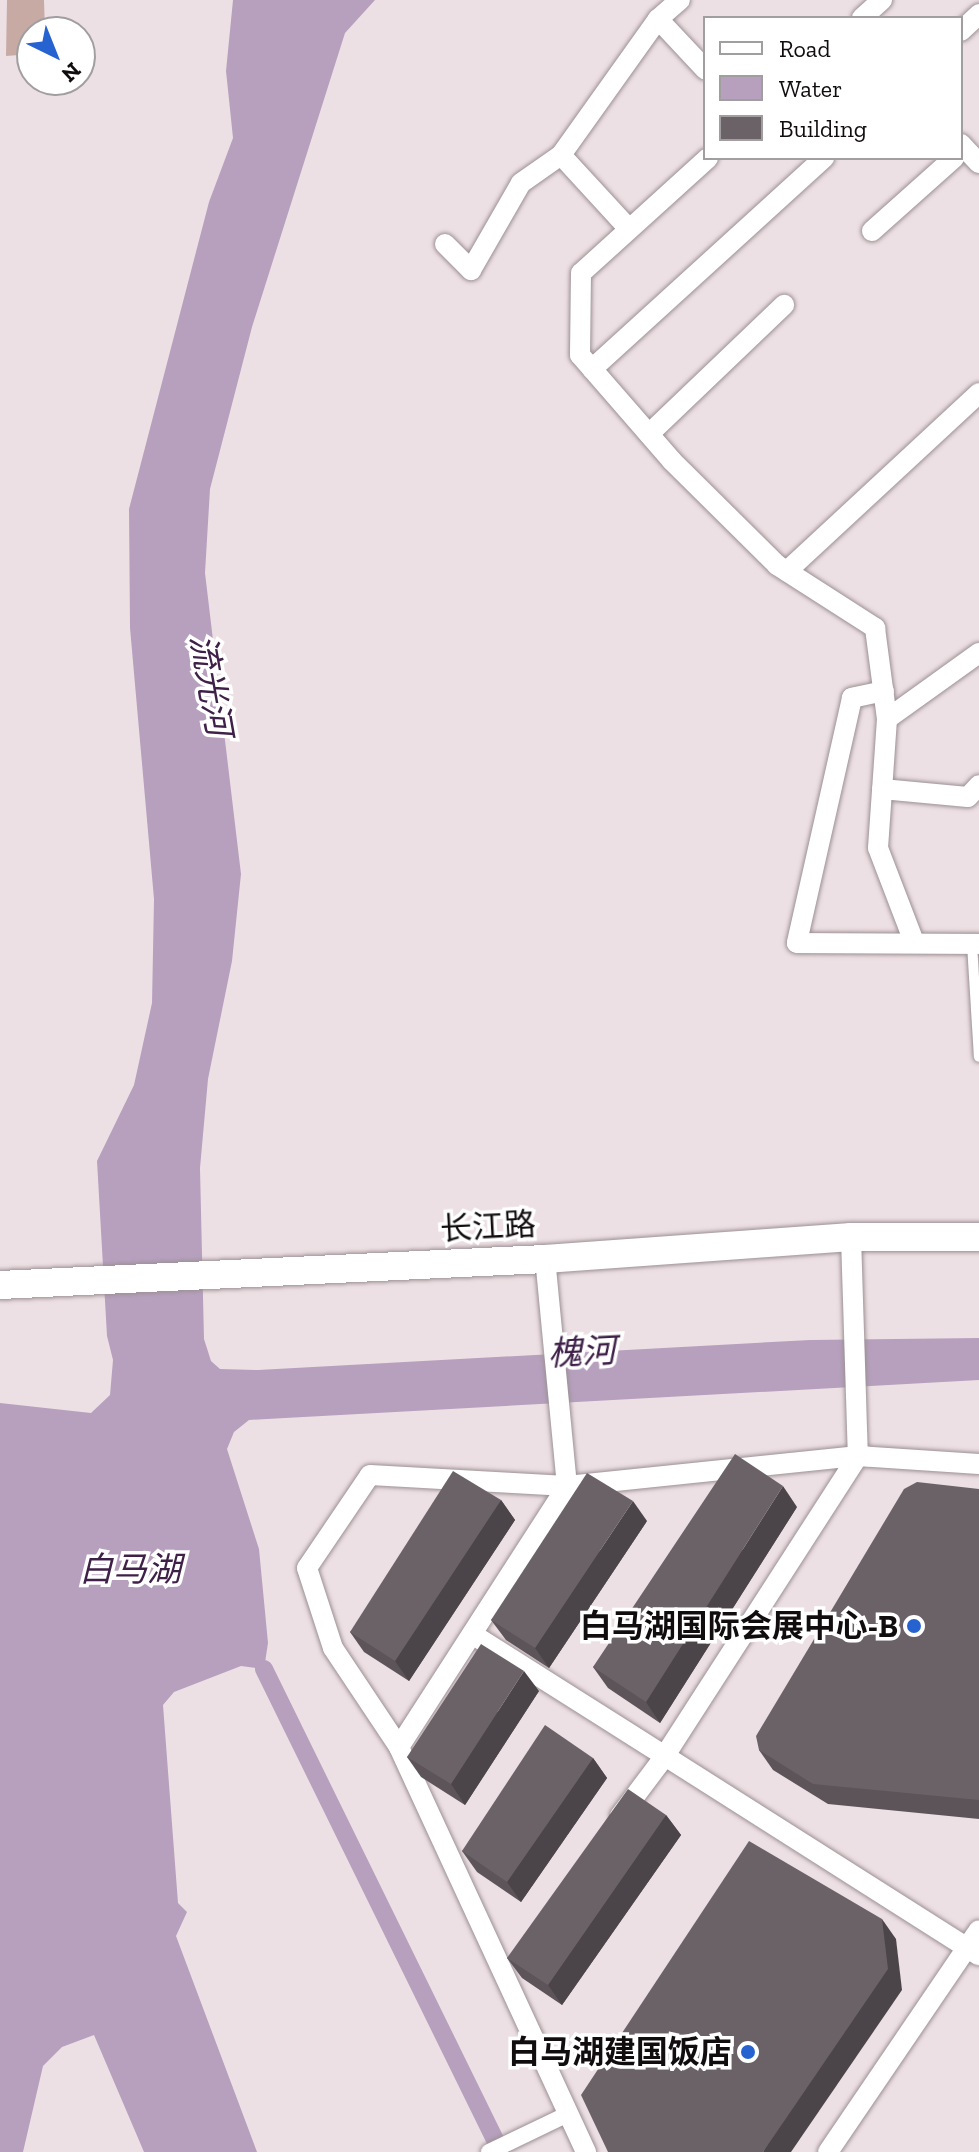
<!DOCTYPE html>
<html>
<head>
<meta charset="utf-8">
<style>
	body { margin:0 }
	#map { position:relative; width:979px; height:2152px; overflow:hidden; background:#ede0e4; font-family:"Zilla Slab","Noto Sans SC",serif }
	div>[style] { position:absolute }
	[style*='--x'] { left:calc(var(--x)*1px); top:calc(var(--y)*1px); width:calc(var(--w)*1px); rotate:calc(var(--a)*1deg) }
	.green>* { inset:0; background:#c8aaa4 }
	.water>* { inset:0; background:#b6a0be }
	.canal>* { height:18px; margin:-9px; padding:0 9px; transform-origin:9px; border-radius:9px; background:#b6a0be }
	.roads { filter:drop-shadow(0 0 2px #9c9094) drop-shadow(0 0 2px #9c9094) }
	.service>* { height:10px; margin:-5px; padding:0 5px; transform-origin:5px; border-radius:5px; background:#fff }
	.pedestrian>* { height:16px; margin:-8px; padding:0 8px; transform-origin:8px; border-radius:8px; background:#fff }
	.minor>* { height:20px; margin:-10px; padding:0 10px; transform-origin:10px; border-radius:10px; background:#fff }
	.secondary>* { height:28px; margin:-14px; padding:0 14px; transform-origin:14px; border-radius:14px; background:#fff }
	.wall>* { inset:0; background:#5c5459 }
	.shaded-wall>* { inset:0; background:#4b4549 }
	.building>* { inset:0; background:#6b6268 }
	.dots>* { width:22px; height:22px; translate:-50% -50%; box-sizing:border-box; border:4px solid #fff; border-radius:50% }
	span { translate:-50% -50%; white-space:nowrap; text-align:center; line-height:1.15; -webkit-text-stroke:7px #fff; paint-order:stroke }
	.street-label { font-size:32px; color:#110d0e }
	.poi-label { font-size:32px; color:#110d0e; font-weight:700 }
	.right { translate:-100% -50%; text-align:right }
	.water-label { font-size:34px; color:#3e2048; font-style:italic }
	.legend { position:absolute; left:703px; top:16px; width:260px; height:144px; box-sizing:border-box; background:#fff; border:2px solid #a09e9f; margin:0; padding:10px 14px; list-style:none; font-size:24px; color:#110d0e }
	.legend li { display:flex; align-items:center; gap:16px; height:40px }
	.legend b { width:40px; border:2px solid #a09e9f }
	.north { position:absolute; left:16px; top:16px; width:80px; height:80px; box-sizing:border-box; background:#fff; border:2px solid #a09e9f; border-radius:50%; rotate:137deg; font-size:22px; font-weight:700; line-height:32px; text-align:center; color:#110d0e }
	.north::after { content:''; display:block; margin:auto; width:28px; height:36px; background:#2663d0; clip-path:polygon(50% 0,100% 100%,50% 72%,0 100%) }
</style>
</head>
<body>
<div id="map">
	<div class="green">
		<i style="clip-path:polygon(7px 0,44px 0,45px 32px,32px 32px,32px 54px,6px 56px)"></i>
	</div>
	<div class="water">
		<i style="clip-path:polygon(233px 0,375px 0,345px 33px,252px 327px,210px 489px,205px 573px,241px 874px,232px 961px,208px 1079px,200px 1168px,204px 1339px,211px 1361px,220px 1369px,258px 1370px,810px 1340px,979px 1338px,979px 1380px,267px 1419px,249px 1420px,234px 1432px,227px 1449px,259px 1549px,268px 1643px,264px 1669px,241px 1666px,174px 1692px,163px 1705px,178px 1903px,187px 1912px,176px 1936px,257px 2152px,144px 2152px,94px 2035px,62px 2047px,43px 2066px,23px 2152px,0 2152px,0 1403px,91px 1413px,110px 1395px,113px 1360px,107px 1336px,97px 1161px,134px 1085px,152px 1003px,154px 899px,130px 628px,129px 509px,209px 202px,233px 138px,226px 71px)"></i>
	</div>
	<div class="canal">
		<i style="--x:264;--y:1669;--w:538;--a:63.86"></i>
	</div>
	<div class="roads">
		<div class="service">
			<i style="--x:972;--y:944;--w:113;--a:86.5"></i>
		</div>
		<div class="pedestrian">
			<i style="--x:489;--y:2152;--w:88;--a:-25.7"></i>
		</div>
		<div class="minor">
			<i style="--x:862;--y:18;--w:27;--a:-42"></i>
			<i style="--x:658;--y:19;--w:29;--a:-41"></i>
			<i style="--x:961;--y:31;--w:25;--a:-43"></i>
			<i style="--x:961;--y:144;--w:26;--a:47"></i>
			<i style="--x:561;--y:155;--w:167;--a:-54.5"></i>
			<i style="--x:658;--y:19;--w:69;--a:46.8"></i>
			<i style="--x:708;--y:158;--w:171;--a:137.8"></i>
			<i style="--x:581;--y:273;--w:82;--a:90.7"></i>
			<i style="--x:580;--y:355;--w:140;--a:49"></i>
			<i style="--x:672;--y:461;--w:148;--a:44.7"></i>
			<i style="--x:777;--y:565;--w:117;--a:32.7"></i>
			<i style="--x:875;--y:628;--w:92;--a:82.5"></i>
			<i style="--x:887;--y:719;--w:129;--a:94"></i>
			<i style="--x:878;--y:848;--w:101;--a:69"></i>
			<i style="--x:872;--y:231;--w:110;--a:-41.7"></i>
			<i style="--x:445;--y:244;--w:37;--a:45"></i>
			<i style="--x:471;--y:270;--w:100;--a:-60.1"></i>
			<i style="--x:521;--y:183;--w:49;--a:-35"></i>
			<i style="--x:561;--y:155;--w:100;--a:47.4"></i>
			<i style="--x:592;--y:369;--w:314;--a:-42.3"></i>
			<i style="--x:649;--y:434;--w:187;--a:-43.7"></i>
			<i style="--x:787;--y:571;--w:262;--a:-42.8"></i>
			<i style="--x:884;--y:691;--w:33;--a:168"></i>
			<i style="--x:852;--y:698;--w:251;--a:102.7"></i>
			<i style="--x:797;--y:943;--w:182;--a:0.3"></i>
			<i style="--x:887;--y:719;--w:113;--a:-35.7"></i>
			<i style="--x:882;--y:789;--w:86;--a:5.3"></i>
			<i style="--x:968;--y:797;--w:16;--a:-47"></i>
			<i style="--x:851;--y:1237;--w:219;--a:88.2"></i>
			<i style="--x:858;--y:1456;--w:357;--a:122.8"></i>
			<i style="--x:665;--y:1756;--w:372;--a:32.4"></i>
			<i style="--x:472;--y:1634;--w:228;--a:32.3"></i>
			<i style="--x:665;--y:1756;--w:75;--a:126.9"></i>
			<i style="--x:399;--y:1747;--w:310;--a:-57.2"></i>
			<i style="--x:567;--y:1486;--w:228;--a:-95.5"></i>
			<i style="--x:586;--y:2152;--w:446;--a:-114.8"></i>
			<i style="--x:399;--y:1747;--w:119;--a:-123.7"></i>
			<i style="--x:333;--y:1648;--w:84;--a:-108"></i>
			<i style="--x:307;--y:1568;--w:112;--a:-55.9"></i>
			<i style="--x:370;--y:1475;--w:197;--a:3.2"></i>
			<i style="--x:567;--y:1486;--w:293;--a:-5.9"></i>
			<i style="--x:858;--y:1456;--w:121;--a:3.8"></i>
			<i style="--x:828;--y:2152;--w:268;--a:-55.8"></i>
		</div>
		<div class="secondary">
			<i style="--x:0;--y:1285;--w:546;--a:-2.73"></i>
			<i style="--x:545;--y:1259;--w:307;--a:-4.1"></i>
			<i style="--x:851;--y:1237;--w:128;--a:0"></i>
		</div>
	</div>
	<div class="wall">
		<i style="clip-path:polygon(979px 1489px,979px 1819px,828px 1804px,773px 1770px,759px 1750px)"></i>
		<i style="clip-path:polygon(501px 1500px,515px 1520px,409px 1681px,364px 1652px,350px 1632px)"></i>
		<i style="clip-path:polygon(797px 1507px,660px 1723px,608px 1688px,593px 1667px)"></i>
		<i style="clip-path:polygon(647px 1521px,549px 1668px,506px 1640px,491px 1620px)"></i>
		<i style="clip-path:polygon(539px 1691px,465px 1805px,421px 1777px,407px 1757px)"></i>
		<i style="clip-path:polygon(593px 1758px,607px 1778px,521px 1902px,477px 1872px,462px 1851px)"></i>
		<i style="clip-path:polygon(666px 1815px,681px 1835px,562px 2005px,522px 1978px,507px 1958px)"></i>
	</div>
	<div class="shaded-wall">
		<i style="clip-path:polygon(783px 1486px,797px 1507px,660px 1723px,646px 1702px)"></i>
		<i style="clip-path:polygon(501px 1500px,515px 1520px,409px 1681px,395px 1661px)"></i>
		<i style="clip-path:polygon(633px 1501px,647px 1521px,549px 1668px,535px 1648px)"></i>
		<i style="clip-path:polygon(524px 1671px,539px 1691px,465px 1805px,451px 1784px)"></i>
		<i style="clip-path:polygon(593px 1758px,607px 1778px,521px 1902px,507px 1882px)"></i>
		<i style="clip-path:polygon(666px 1815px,681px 1835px,562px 2005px,548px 1985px)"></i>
		<i style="clip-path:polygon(882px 1919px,896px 1939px,902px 1990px,791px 2152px,763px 2152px)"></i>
	</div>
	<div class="building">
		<i style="clip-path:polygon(735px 1454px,783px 1486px,646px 1702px,593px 1667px)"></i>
		<i style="clip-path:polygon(453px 1471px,501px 1500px,395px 1661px,350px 1632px)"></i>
		<i style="clip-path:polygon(587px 1473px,633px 1501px,535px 1648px,491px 1620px)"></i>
		<i style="clip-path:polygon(917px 1482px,979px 1489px,979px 1800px,813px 1784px,759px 1750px,756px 1736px,904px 1489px)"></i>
		<i style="clip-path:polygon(481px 1644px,524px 1671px,451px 1784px,407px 1757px)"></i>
		<i style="clip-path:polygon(545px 1725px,593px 1758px,507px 1882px,462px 1851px)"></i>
		<i style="clip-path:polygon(628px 1789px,666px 1815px,548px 1985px,507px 1958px)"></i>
		<i style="clip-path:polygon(749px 1841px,882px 1919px,888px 1969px,763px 2152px,608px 2152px,581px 2095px)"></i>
	</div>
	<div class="dots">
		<i style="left:914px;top:1626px;background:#2663d0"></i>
		<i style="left:748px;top:2052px;background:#2663d0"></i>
	</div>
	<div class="street-label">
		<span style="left:488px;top:1227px;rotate:-3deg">长江路</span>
	</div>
	<div class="poi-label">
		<span class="right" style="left:898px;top:1626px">白马湖国际会展中心-B</span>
		<span class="right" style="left:732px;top:2052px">白马湖建国饭店</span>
	</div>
	<div class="water-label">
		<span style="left:211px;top:685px;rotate:80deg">流光河</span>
		<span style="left:582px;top:1352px;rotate:-3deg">槐河</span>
		<span style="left:130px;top:1570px">白马湖</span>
	</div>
	<ul class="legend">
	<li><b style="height:10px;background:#fff"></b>Road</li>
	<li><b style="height:22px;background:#b6a0be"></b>Water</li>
	<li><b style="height:22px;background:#6b6268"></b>Building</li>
	</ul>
	<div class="north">N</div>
</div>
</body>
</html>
